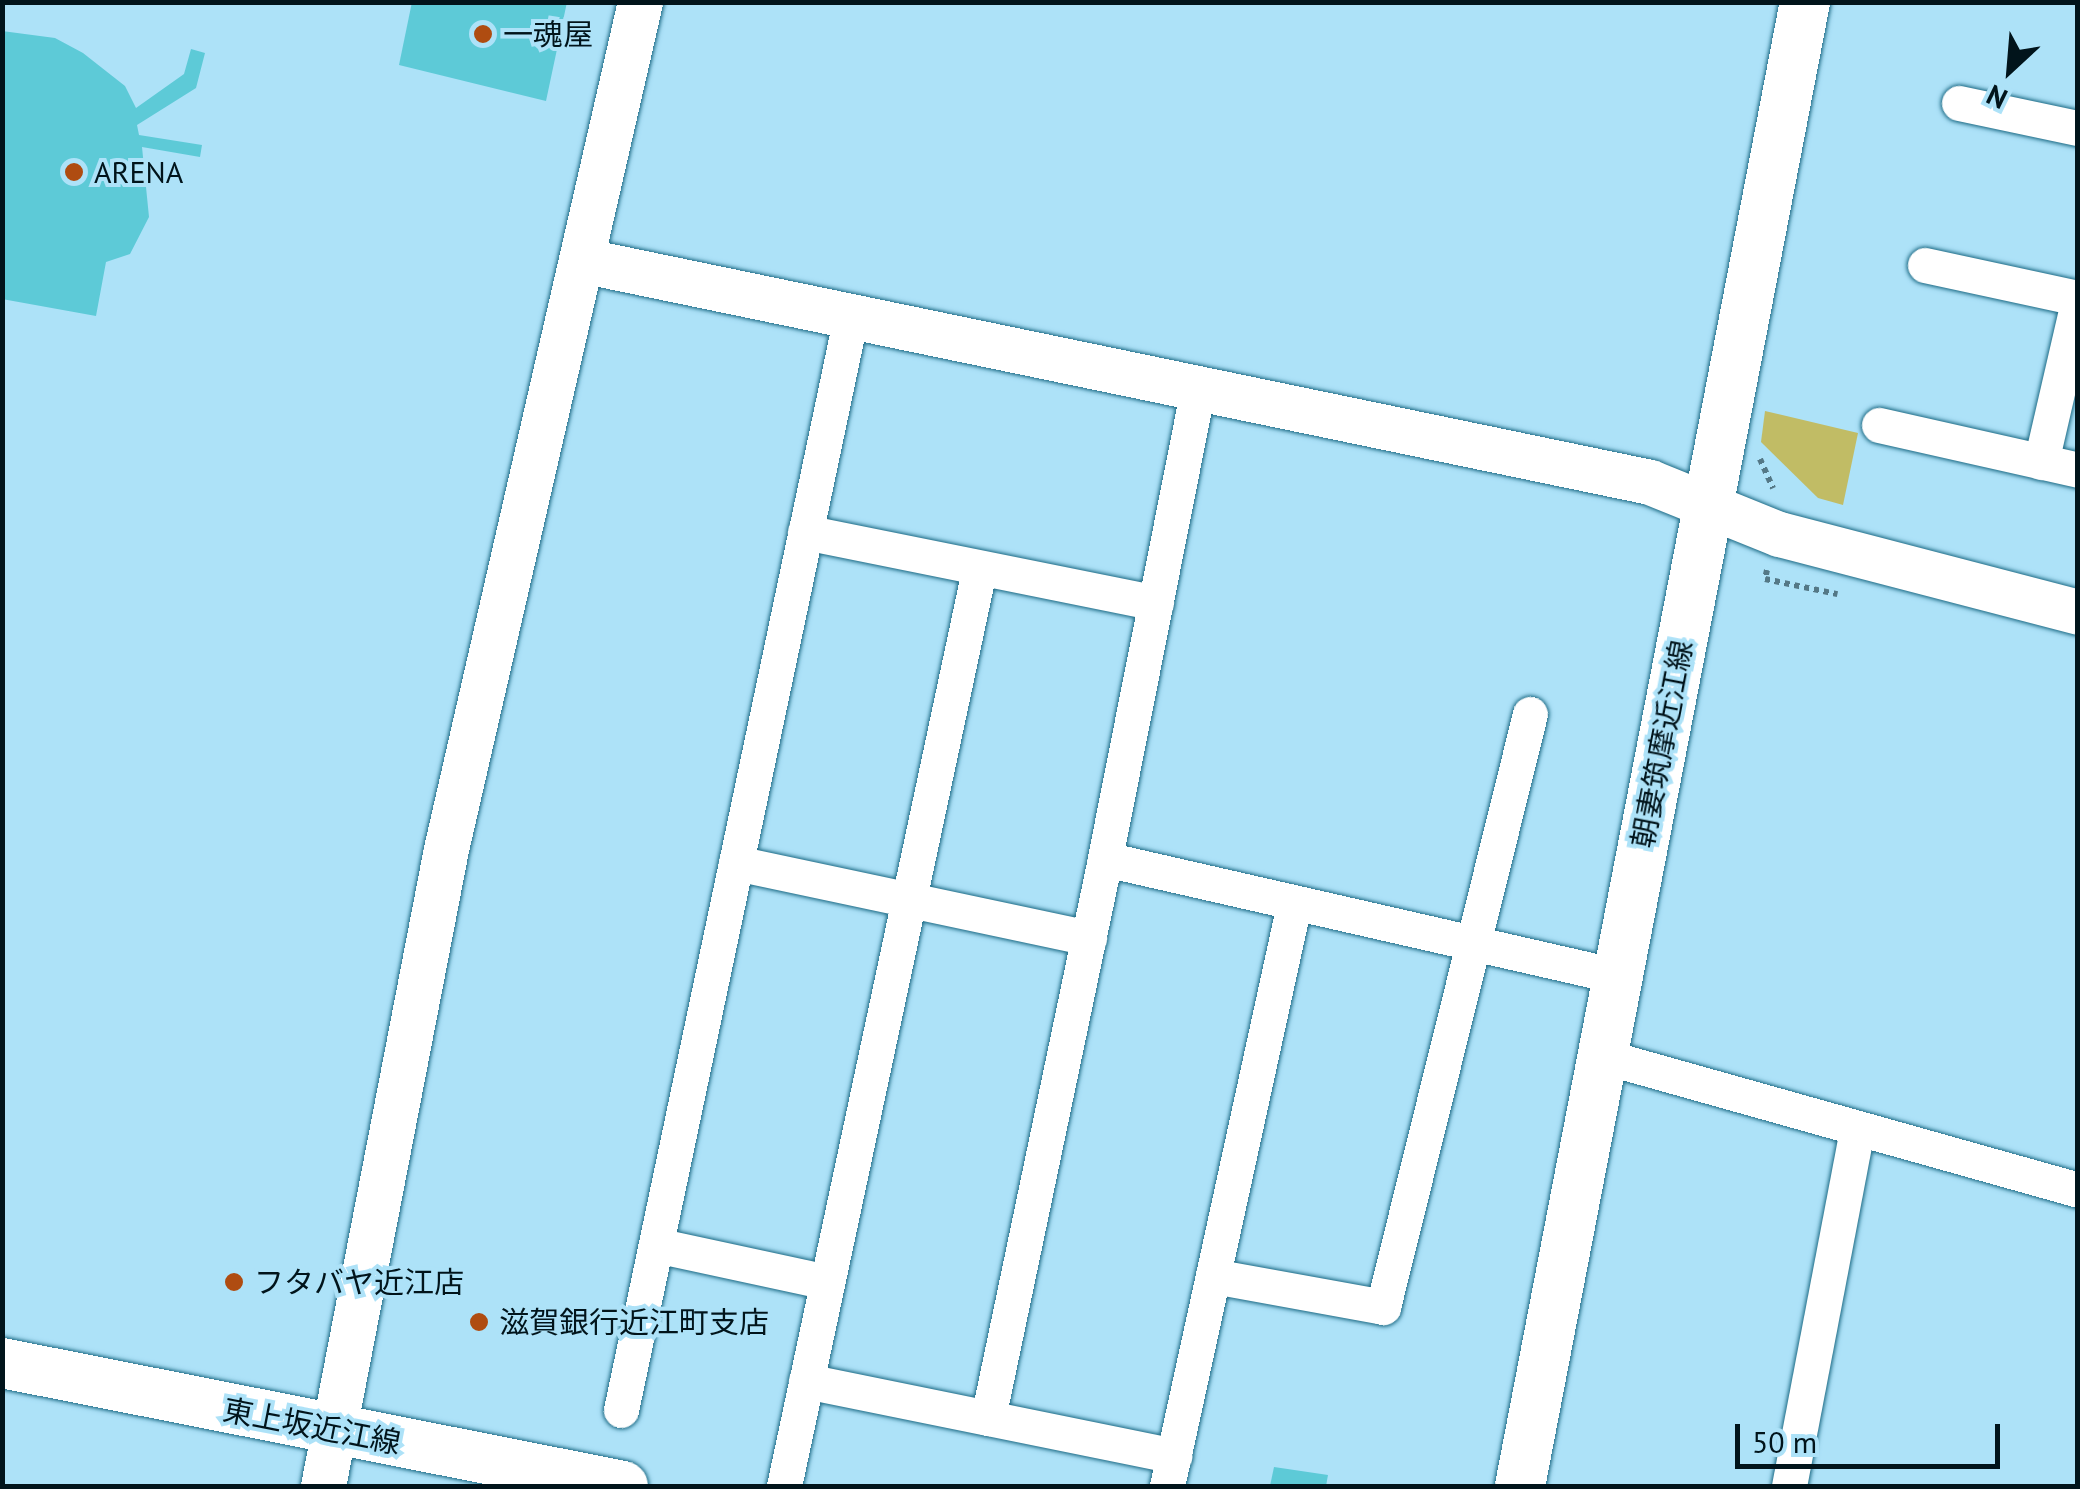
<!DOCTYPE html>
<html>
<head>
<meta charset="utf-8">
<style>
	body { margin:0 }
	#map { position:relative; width:2080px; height:1489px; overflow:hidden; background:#ade2f8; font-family:"PT Sans","Noto Sans JP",sans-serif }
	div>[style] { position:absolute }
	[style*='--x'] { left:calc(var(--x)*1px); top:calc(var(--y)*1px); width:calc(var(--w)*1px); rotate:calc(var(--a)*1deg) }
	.green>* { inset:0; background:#c1bc65 }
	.building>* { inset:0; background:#5dcad7 }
	.path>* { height:6px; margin-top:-3px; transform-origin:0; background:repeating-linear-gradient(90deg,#547886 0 5px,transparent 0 10px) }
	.roads { filter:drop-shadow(0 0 2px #1c6a85) drop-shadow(0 0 2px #1c6a85) }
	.minor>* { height:35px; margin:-17.5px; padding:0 17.5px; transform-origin:17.5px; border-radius:17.5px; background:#fff }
	.tertiary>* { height:45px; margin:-22.5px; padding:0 22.5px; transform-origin:22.5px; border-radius:22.5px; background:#fff }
	.secondary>* { height:50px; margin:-25px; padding:0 25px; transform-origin:25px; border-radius:25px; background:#fff }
	.dots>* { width:28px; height:28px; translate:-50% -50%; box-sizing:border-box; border:5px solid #ade2f8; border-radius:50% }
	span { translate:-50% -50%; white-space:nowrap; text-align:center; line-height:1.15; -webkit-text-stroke:8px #ade2f8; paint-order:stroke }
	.poi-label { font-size:30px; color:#01141b }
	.left { translate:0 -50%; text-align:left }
	.street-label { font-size:30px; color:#01141b }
	.frame { position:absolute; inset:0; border:5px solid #01141b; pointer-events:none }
	.north { position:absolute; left:1960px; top:20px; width:100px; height:100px; -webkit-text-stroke:8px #ade2f8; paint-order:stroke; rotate:206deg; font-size:28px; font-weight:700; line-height:40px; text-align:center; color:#01141b }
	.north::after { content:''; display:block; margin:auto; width:35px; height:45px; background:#01141b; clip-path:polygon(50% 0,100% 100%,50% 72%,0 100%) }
	.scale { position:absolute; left:1735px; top:1424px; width:265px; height:45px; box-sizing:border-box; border:5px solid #01141b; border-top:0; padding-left:12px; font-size:30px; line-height:35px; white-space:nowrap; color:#01141b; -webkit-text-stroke:8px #ade2f8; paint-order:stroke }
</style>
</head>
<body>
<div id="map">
	<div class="green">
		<i style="clip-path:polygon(1765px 411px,1858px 433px,1843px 505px,1818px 498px,1761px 442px)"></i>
	</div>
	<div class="building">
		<i style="clip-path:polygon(412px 2px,567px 2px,546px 101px,399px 65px)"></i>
		<i style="clip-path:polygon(2px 31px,55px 38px,83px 53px,125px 86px,136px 108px,184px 74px,191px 49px,205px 53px,196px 88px,137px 125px,139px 135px,202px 145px,200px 157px,142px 147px,149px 217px,130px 254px,106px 262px,96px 316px,2px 299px)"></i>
		<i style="clip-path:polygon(1274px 1467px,1328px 1475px,1326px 1486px,1270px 1486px)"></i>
	</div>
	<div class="path">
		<i style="--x:1760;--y:459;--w:32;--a:66"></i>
		<i style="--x:1767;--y:570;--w:9;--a:103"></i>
		<i style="--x:1765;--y:579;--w:74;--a:11.8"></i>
	</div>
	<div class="roads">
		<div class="minor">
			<i style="--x:1959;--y:103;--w:122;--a:11.9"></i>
			<i style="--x:1925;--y:265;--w:157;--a:12.2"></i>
			<i style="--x:1198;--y:388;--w:480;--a:101.2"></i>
			<i style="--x:1105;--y:859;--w:525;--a:12.87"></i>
			<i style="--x:1879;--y:425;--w:204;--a:12.7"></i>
			<i style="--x:2041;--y:462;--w:164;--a:-77"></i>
			<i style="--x:805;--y:532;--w:358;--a:11.4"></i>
			<i style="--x:736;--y:863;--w:361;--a:12"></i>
			<i style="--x:1602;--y:1056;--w:495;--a:15.7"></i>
			<i style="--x:656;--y:1245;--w:175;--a:12.2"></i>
			<i style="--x:1213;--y:1276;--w:173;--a:10.3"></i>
			<i style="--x:1383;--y:1307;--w:611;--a:-76.08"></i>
			<i style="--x:806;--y:1381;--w:376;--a:11.5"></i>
			<i style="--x:621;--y:1410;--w:1118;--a:-78.13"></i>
			<i style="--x:988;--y:1418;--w:571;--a:-78.18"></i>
			<i style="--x:784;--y:1486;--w:937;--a:-77.98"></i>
			<i style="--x:1167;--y:1486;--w:596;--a:-77.69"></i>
			<i style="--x:1789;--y:1486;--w:364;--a:-79.2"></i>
		</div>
		<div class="tertiary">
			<i style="--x:581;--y:260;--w:1092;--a:11.73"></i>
			<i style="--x:1650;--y:482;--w:139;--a:22"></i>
			<i style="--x:1779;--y:534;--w:309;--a:14.6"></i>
			<i style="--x:323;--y:1486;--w:649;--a:-79.07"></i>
			<i style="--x:446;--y:849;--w:869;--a:-77.1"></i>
		</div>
		<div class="secondary">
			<i style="--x:2;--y:1363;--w:633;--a:11.2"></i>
			<i style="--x:1520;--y:1486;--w:1511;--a:-79.13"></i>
		</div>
	</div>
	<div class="dots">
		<i style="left:483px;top:34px;background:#af4c11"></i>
		<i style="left:74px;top:172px;background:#af4c11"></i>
		<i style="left:234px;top:1282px;background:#af4c11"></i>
		<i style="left:479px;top:1322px;background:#af4c11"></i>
	</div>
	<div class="poi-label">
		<span class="left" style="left:503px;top:34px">一魂屋</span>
		<span class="left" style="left:94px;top:172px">ARENA</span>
		<span class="left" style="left:254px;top:1282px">フタバヤ近江店</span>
		<span class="left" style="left:499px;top:1322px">滋賀銀行近江町支店</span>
	</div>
	<div class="street-label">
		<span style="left:1662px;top:744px;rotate:-79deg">朝妻筑摩近江線</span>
		<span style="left:312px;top:1426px;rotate:11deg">東上坂近江線</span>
	</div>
	<div class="frame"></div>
	<div class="north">N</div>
	<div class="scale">50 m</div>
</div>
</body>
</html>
